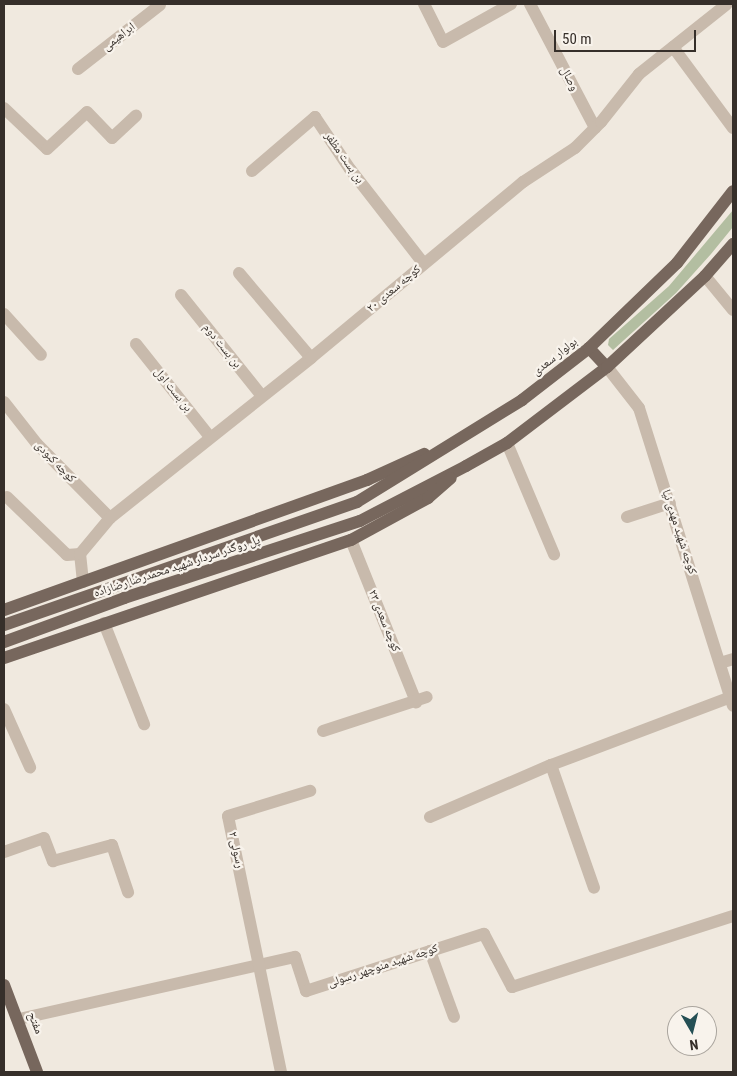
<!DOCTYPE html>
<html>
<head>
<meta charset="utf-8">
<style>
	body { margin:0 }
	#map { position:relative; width:737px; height:1076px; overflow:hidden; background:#f0e9df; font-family:"Roboto Condensed","Noto Naskh Arabic",sans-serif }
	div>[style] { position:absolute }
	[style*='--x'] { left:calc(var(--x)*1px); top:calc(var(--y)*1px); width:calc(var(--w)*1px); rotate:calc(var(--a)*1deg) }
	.green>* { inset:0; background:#b3bea1 }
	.minor>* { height:12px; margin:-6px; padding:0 6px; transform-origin:6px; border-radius:6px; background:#c8baac }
	.major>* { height:12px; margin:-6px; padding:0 6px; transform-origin:6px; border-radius:6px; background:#77675d }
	span { translate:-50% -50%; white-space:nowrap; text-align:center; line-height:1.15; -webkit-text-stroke:4.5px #f8f3ec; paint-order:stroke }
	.street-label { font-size:12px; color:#362f2a }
	.frame { position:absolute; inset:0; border:5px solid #362f2a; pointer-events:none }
	.north { position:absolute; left:667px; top:1006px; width:50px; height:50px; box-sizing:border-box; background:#f8f3ec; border:1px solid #aaa59e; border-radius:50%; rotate:172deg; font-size:14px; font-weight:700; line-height:20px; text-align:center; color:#362f2a }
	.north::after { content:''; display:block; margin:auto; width:18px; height:22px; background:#244f54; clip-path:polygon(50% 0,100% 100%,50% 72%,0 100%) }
	.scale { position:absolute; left:554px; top:30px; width:142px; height:22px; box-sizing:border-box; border:2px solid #362f2a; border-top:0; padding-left:6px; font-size:15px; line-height:18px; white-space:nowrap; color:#362f2a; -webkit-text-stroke:4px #f8f3ec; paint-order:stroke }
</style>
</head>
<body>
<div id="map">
	<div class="green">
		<i style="clip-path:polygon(733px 210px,733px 227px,711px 254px,676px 293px,613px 350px,608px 345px,609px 339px,669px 286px)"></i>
	</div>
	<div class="minor">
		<i style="--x:424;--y:4;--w:42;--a:63.4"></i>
		<i style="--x:443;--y:42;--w:78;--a:-29.2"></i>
		<i style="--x:530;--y:4;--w:140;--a:62.3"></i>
		<i style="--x:673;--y:47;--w:101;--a:53.5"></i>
		<i style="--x:78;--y:69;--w:104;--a:-38"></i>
		<i style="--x:4;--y:108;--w:59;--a:43.6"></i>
		<i style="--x:47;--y:149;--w:54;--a:-42.8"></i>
		<i style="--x:87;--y:112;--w:36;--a:46"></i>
		<i style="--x:112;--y:138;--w:33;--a:-43"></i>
		<i style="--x:252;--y:171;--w:83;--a:-40.6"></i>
		<i style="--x:315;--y:117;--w:63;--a:56.1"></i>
		<i style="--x:350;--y:169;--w:120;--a:52.1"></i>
		<i style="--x:239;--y:273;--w:111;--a:49.7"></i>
		<i style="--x:705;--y:276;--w:44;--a:50.5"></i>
		<i style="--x:181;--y:295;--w:129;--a:51.3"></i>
		<i style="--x:4;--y:314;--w:55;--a:47.9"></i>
		<i style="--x:136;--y:344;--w:119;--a:51.5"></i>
		<i style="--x:607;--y:367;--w:52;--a:52"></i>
		<i style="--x:639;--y:408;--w:312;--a:72.5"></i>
		<i style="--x:4;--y:402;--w:53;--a:51.8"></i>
		<i style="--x:37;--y:444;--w:104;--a:45.4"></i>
		<i style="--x:507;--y:443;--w:121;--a:67.1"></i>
		<i style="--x:7;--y:497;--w:83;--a:44"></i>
		<i style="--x:67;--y:555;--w:13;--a:-4"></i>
		<i style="--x:627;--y:517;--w:45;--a:-18"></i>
		<i style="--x:351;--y:540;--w:175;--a:68.1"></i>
		<i style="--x:83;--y:582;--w:28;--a:-96"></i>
		<i style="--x:80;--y:554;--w:47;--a:-50.2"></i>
		<i style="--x:110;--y:518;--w:257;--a:-38.5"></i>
		<i style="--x:311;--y:358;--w:276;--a:-39.7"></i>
		<i style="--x:523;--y:182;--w:62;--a:-33.2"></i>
		<i style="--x:575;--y:148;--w:37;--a:-45"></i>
		<i style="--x:601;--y:122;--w:61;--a:-51.6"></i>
		<i style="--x:639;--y:74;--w:112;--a:-38.5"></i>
		<i style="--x:104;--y:623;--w:109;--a:68.4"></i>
		<i style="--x:720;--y:663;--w:14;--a:-17"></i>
		<i style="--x:4;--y:709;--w:64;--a:65.9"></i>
		<i style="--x:323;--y:731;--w:109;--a:-18.1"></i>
		<i style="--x:551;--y:765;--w:130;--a:70.7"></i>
		<i style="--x:430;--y:817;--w:132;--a:-23.3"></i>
		<i style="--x:551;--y:765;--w:192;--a:-20.7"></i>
		<i style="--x:4;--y:852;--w:42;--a:-19.3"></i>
		<i style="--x:44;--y:838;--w:25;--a:69"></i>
		<i style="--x:53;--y:861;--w:61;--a:-15.2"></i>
		<i style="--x:112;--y:845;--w:50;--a:71.2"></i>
		<i style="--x:430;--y:951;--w:70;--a:70"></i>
		<i style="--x:19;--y:1019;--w:283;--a:-12.7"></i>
		<i style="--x:295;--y:957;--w:36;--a:72"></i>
		<i style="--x:306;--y:991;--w:187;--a:-17.8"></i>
		<i style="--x:484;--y:934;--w:60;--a:62.2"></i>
		<i style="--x:512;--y:987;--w:232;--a:-17.8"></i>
		<i style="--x:281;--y:1072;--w:261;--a:-101.7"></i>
		<i style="--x:228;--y:816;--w:86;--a:-17"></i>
	</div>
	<div class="major">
		<i style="--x:589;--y:348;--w:26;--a:47"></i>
		<i style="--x:4;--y:610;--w:386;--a:-19.7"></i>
		<i style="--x:367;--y:480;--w:63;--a:-24.5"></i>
		<i style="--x:4;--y:625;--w:374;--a:-19.2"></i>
		<i style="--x:357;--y:502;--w:194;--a:-31.7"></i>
		<i style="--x:522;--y:400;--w:85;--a:-37.8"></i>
		<i style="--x:589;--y:348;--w:122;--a:-44"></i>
		<i style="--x:677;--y:263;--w:91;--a:-52.1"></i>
		<i style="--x:4;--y:642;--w:128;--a:-20.1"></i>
		<i style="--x:124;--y:598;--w:248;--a:-18.1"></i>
		<i style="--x:360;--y:521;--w:119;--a:-27.4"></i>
		<i style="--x:466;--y:466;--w:47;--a:-29.3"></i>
		<i style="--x:507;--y:443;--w:126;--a:-37.2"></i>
		<i style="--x:607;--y:367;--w:134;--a:-42.9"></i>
		<i style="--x:705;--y:276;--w:43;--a:-48.8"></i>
		<i style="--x:4;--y:658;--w:367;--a:-18.8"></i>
		<i style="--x:351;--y:540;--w:88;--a:-28.6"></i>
		<i style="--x:428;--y:498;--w:30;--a:-41"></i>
		<i style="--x:4;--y:985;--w:93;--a:69.2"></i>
	</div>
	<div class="street-label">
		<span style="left:119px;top:37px;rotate:-38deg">ابراهیمی</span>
		<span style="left:569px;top:79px;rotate:62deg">وصال</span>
		<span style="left:344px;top:158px;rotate:55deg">بن بست مظفر</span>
		<span style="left:394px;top:289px;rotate:-40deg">کوچه سعدی ۲۰</span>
		<span style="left:222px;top:346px;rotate:51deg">بن بست دوم</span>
		<span style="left:555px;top:357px;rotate:-38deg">بولوار سعدی</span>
		<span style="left:173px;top:390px;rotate:51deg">بن بست اول</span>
		<span style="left:55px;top:462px;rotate:46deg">کوچه کبودی</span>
		<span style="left:679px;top:532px;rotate:72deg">کوچه شهید مهدی نیا</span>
		<span style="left:177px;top:567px;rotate:-18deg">پل روگذر سردار شهید محمدرضا رضازاده</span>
		<span style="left:384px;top:621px;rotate:68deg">کوچه سعدی ۲۳</span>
		<span style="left:236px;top:850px;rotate:78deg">رسولی ۲</span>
		<span style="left:383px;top:966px;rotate:-18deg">کوچه شهید منوچهر رسولی</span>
		<span style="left:35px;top:1023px;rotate:69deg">مفتح</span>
	</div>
	<div class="frame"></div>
	<div class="north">N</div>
	<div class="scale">50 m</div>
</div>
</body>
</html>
